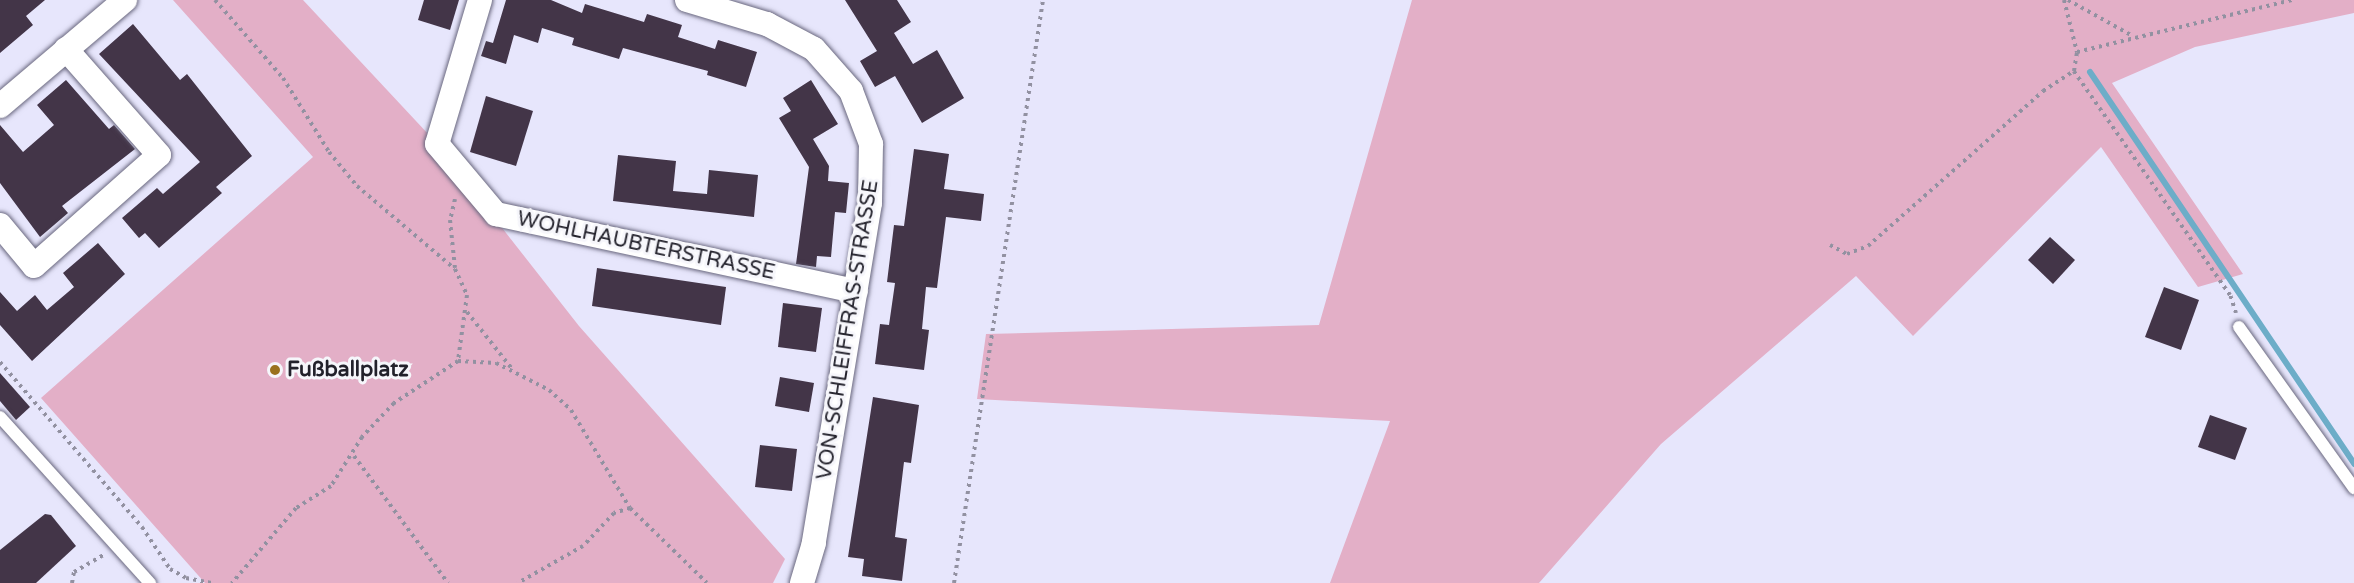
<!DOCTYPE html>
<html>
<head>
<meta charset="utf-8">
<style>
	body { margin:0 }
	#map { position:relative; width:2354px; height:583px; overflow:hidden; background:#e7e6fc; font-family:"Varela Round",sans-serif }
	div>[style] { position:absolute }
	[style*='--x'] { left:calc(var(--x)*1px); top:calc(var(--y)*1px); width:calc(var(--w)*1px); rotate:calc(var(--a)*1deg) }
	.green>* { inset:0; background:#e3afc7 }
	.stream>* { height:6px; margin:-3px; padding:0 3px; transform-origin:3px; border-radius:3px; background:#6dadc8 }
	.building>* { inset:0; background:#433548 }
	.path>* { height:4px; margin-top:-2px; transform-origin:0; background:repeating-linear-gradient(90deg,#9291a1 0 3px,transparent 0 7.5px) }
	.roads { filter:drop-shadow(0 0 2px #69677e) drop-shadow(0 0 2px #69677e) }
	.service>* { height:12px; margin:-6px; padding:0 6px; transform-origin:6px; border-radius:6px; background:#fff }
	.minor>* { height:24px; margin:-12px; padding:0 12px; transform-origin:12px; border-radius:12px; background:#fff }
	.dots>* { width:16px; height:16px; translate:-50% -50%; box-sizing:border-box; border:3px solid #f6f6fb; border-radius:50% }
	span { translate:-50% -50%; white-space:nowrap; text-align:center; line-height:1.15; -webkit-text-stroke:6px #f6f6fb; paint-order:stroke }
	.street-label { font-size:21px; color:#22212b }
	.poi-label { font-size:21px; color:#22212b; font-weight:700 }
	.left { translate:0 -50%; text-align:left }
</style>
</head>
<body>
<div id="map">
	<div class="green">
		<i style="clip-path:polygon(173px 0,303px 0,430px 136px,579px 326px,785px 559px,773px 583px,205px 583px,41px 398px,313px 157px)"></i>
		<i style="clip-path:polygon(1412px 0,2354px 0,2354px 13px,2195px 47px,2112px 83px,2243px 274px,2198px 287px,2101px 147px,1913px 336px,1856px 276px,1661px 444px,1539px 583px,1330px 583px,1390px 421px,977px 399px,986px 334px,1319px 325px)"></i>
	</div>
	<div class="stream">
		<i style="--x:2090;--y:72;--w:473;--a:56"></i>
	</div>
	<div class="building">
		<i style="clip-path:polygon(0 0,45px 0,26px 16px,33px 25px,0 53px)"></i>
		<i style="clip-path:polygon(424px 0,459px 0,450px 30px,418px 20px)"></i>
		<i style="clip-path:polygon(506px 0,551px 0,582px 13px,585px 4px,644px 22px,647px 14px,682px 25px,678px 37px,715px 49px,718px 40px,757px 52px,746px 87px,707px 75px,708px 71px,623px 48px,619px 59px,572px 45px,574px 38px,542px 28px,538px 43px,514px 35px,506px 64px,481px 56px,486px 41px,493px 43px)"></i>
		<i style="clip-path:polygon(845px 0,897px 0,911px 22px,894px 33px,913px 64px,937px 50px,964px 98px,922px 123px,895px 76px,875px 87px,860px 61px,877px 51px)"></i>
		<i style="clip-path:polygon(133px 24px,180px 80px,187px 74px,252px 156px,216px 187px,222px 193px,159px 248px,145px 233px,139px 238px,122px 218px,157px 188px,163px 194px,200px 162px,99px 54px)"></i>
		<i style="clip-path:polygon(66px 80px,109px 129px,114px 125px,135px 149px,62px 206px,68px 213px,40px 237px,0 183px,0 125px,23px 152px,54px 125px,37px 105px)"></i>
		<i style="clip-path:polygon(811px 80px,838px 124px,813px 139px,829px 166px,828px 181px,849px 183px,846px 213px,835px 212px,831px 257px,817px 256px,816px 267px,796px 264px,809px 167px,779px 118px,791px 111px,783px 98px)"></i>
		<i style="clip-path:polygon(486px 96px,533px 111px,516px 166px,470px 152px)"></i>
		<i style="clip-path:polygon(914px 149px,949px 154px,944px 189px,984px 194px,981px 221px,946px 217px,937px 288px,926px 287px,922px 329px,929px 330px,924px 370px,875px 364px,880px 324px,889px 325px,895px 283px,887px 282px,894px 225px,904px 226px)"></i>
		<i style="clip-path:polygon(618px 155px,676px 161px,673px 191px,707px 194px,709px 170px,758px 175px,754px 217px,613px 201px)"></i>
		<i style="clip-path:polygon(2050px 237px,2075px 260px,2053px 284px,2028px 260px)"></i>
		<i style="clip-path:polygon(98px 243px,125px 274px,32px 361px,0 325px,0 292px,17px 311px,35px 295px,47px 310px,74px 287px,63px 273px)"></i>
		<i style="clip-path:polygon(597px 268px,726px 287px,721px 325px,592px 306px)"></i>
		<i style="clip-path:polygon(2164px 287px,2199px 300px,2181px 350px,2145px 337px)"></i>
		<i style="clip-path:polygon(783px 303px,822px 308px,816px 352px,778px 347px)"></i>
		<i style="clip-path:polygon(0 373px,30px 407px,16px 420px,0 401px)"></i>
		<i style="clip-path:polygon(780px 377px,814px 383px,809px 412px,775px 406px)"></i>
		<i style="clip-path:polygon(873px 397px,919px 405px,911px 463px,904px 462px,895px 537px,907px 539px,902px 581px,862px 576px,864px 559px,848px 557px)"></i>
		<i style="clip-path:polygon(2210px 415px,2247px 428px,2235px 460px,2198px 447px)"></i>
		<i style="clip-path:polygon(760px 445px,797px 449px,792px 491px,755px 487px)"></i>
		<i style="clip-path:polygon(45px 514px,51px 515px,76px 546px,36px 583px,0 583px,0 550px)"></i>
	</div>
	<div class="path">
		<i style="--x:215;--y:0;--w:103;--a:48.9"></i>
		<i style="--x:283;--y:78;--w:87;--a:58.1"></i>
		<i style="--x:329;--y:152;--w:44;--a:50.5"></i>
		<i style="--x:357;--y:186;--w:128;--a:40.3"></i>
		<i style="--x:455;--y:269;--w:29;--a:65"></i>
		<i style="--x:467;--y:295;--w:67;--a:97.8"></i>
		<i style="--x:458;--y:361;--w:77;--a:146.7"></i>
		<i style="--x:394;--y:403;--w:47;--a:133.3"></i>
		<i style="--x:362;--y:437;--w:58;--a:122.3"></i>
		<i style="--x:331;--y:486;--w:41;--a:147.8"></i>
		<i style="--x:296;--y:508;--w:99;--a:130.5"></i>
		<i style="--x:2064;--y:0;--w:54;--a:76"></i>
		<i style="--x:2068;--y:0;--w:72;--a:29.1"></i>
		<i style="--x:455;--y:199;--w:22;--a:103"></i>
		<i style="--x:450;--y:220;--w:48;--a:84.1"></i>
		<i style="--x:1830;--y:245;--w:19;--a:28"></i>
		<i style="--x:1847;--y:254;--w:22;--a:-21"></i>
		<i style="--x:1868;--y:246;--w:234;--a:-41.5"></i>
		<i style="--x:2043;--y:91;--w:37;--a:-33"></i>
		<i style="--x:467;--y:312;--w:74;--a:51.6"></i>
		<i style="--x:2236;--y:313;--w:19;--a:-108"></i>
		<i style="--x:2230;--y:295;--w:273;--a:-124.9"></i>
		<i style="--x:2074;--y:71;--w:19;--a:-81"></i>
		<i style="--x:2077;--y:52;--w:221;--a:-13.6"></i>
		<i style="--x:458;--y:361;--w:38;--a:3"></i>
		<i style="--x:496;--y:363;--w:59;--a:27"></i>
		<i style="--x:549;--y:390;--w:30;--a:42"></i>
		<i style="--x:571;--y:410;--w:114;--a:59"></i>
		<i style="--x:630;--y:508;--w:17;--a:163"></i>
		<i style="--x:614;--y:513;--w:45;--a:133.2"></i>
		<i style="--x:583;--y:546;--w:75;--a:150.4"></i>
		<i style="--x:0;--y:362;--w:218;--a:49.3"></i>
		<i style="--x:142;--y:527;--w:50;--a:56.3"></i>
		<i style="--x:170;--y:569;--w:18;--a:29"></i>
		<i style="--x:186;--y:578;--w:26;--a:11"></i>
		<i style="--x:354;--y:456;--w:158;--a:53.5"></i>
		<i style="--x:630;--y:508;--w:107;--a:44.2"></i>
		<i style="--x:72;--y:583;--w:11;--a:-80"></i>
		<i style="--x:74;--y:572;--w:34;--a:-30"></i>
		<i style="--x:954;--y:583;--w:590;--a:-81.32"></i>
	</div>
	<div class="roads">
		<div class="service">
			<i style="--x:2239;--y:327;--w:198;--a:54.5"></i>
			<i style="--x:0;--y:417;--w:224;--a:47.9"></i>
		</div>
		<div class="minor">
			<i style="--x:480;--y:0;--w:150;--a:106.6"></i>
			<i style="--x:437;--y:144;--w:92;--a:49.9"></i>
			<i style="--x:496;--y:214;--w:368;--a:12.1"></i>
			<i style="--x:687;--y:0;--w:84;--a:16.7"></i>
			<i style="--x:767;--y:24;--w:53;--a:28"></i>
			<i style="--x:814;--y:49;--w:56;--a:48.6"></i>
			<i style="--x:851;--y:91;--w:57;--a:69.3"></i>
			<i style="--x:871;--y:144;--w:59;--a:91"></i>
			<i style="--x:870;--y:203;--w:345;--a:99.4"></i>
			<i style="--x:814;--y:543;--w:42;--a:106.7"></i>
			<i style="--x:0;--y:106;--w:164;--a:-40.3"></i>
			<i style="--x:0;--y:225;--w:53;--a:50.3"></i>
			<i style="--x:34;--y:266;--w:167;--a:-41.6"></i>
			<i style="--x:159;--y:155;--w:141;--a:-131.3"></i>
		</div>
	</div>
	<div class="dots">
		<i style="left:275px;top:370px;background:#9a711e"></i>
	</div>
	<div class="street-label">
		<span style="left:646px;top:246px;rotate:12deg">WOHLHAUBTERSTRASSE</span>
		<span style="left:848px;top:330px;rotate:-81deg">VON-SCHLEIFFRAS-STRASSE</span>
	</div>
	<div class="poi-label">
		<span class="left" style="left:287px;top:370px">Fußballplatz</span>
	</div>
</div>
</body>
</html>
